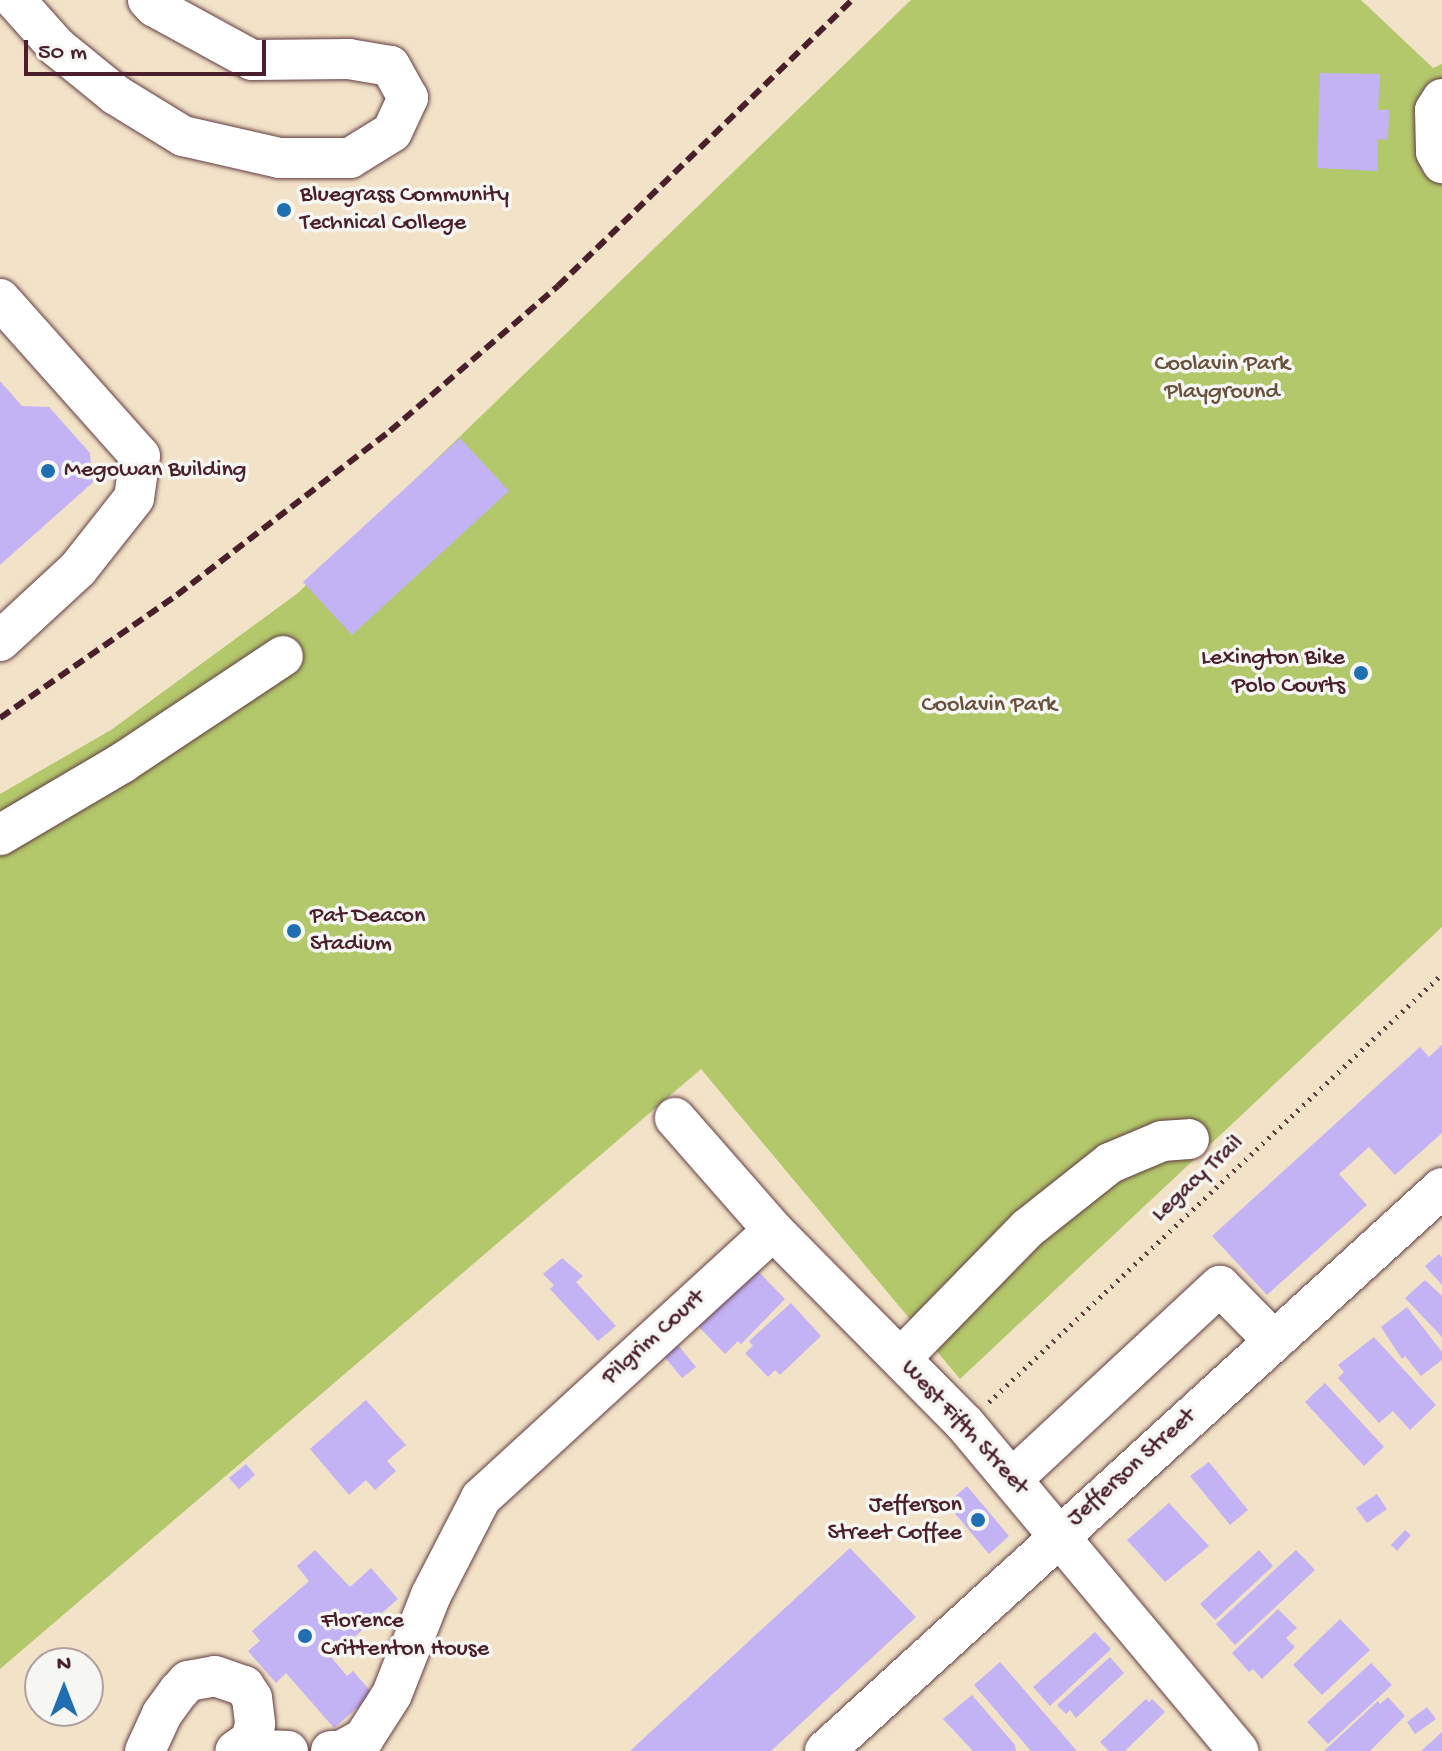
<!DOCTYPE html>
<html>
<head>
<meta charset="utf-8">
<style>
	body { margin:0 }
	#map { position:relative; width:1442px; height:1751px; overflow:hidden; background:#f2e2c7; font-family:"Gochi Hand",sans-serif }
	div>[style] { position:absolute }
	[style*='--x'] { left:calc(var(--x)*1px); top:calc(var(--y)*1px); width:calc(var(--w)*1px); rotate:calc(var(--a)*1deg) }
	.green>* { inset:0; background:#b3c76b }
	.building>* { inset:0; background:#c3b3f5 }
	.path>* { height:5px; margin-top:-2.5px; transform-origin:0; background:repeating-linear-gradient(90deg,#633c42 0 2px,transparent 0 8px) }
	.roads { filter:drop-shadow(0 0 2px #633c42) drop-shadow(0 0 2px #633c42) }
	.minor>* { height:40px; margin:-20px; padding:0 20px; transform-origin:20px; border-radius:20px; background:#fff }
	.rail>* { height:6px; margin-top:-3px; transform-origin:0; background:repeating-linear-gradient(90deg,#4a1f2b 0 12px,transparent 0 18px) }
	.dots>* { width:22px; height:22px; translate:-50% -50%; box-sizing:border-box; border:4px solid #f6f6f2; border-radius:50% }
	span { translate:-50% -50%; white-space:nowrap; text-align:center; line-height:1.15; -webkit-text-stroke:7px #f6f6f2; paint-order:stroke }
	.poi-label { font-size:24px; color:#4a1f2b }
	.left { translate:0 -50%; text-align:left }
	.right { translate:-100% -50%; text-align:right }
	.park-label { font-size:24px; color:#6a513e }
	.street-label { font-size:24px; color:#4a1f2b }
	.north { position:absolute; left:24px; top:1647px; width:80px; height:80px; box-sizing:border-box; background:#f6f6f2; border:2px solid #b1a0a2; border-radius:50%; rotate:0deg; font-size:22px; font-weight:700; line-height:32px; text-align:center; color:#4a1f2b }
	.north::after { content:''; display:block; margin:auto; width:28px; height:36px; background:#1f6fb2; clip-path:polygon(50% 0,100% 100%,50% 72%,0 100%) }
	.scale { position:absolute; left:24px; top:40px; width:242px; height:36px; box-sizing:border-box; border:4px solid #4a1f2b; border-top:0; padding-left:10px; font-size:24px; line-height:28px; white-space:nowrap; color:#4a1f2b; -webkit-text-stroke:6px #f6f6f2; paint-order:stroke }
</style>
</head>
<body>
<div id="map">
	<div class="green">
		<i style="clip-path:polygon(911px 0,1361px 0,1433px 68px,1442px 64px,1442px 927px,960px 1379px,701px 1069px,0 1669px,0 794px,111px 730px,298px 593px)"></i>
	</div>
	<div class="building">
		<i style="clip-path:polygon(1320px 73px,1380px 74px,1378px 110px,1389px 110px,1388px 140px,1378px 139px,1377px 171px,1317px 168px)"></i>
		<i style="clip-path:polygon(0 381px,22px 406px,49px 407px,90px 453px,91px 465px,100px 476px,0 565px)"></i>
		<i style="clip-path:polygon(460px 438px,509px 491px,352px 635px,303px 582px)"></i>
		<i style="clip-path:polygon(1442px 1045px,1442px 1133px,1395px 1175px,1369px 1147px,1339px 1174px,1367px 1205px,1267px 1295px,1212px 1236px,1420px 1047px,1429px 1057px)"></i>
		<i style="clip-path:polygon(1439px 1254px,1442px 1257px,1442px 1285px,1425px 1266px)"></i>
		<i style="clip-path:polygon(562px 1258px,583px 1276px,576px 1282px,616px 1326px,598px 1341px,550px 1289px,554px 1285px,543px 1274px)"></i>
		<i style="clip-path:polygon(757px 1270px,785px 1299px,741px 1344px,738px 1341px,725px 1354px,699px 1327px)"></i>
		<i style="clip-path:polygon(1425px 1280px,1442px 1296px,1442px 1337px,1405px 1298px)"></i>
		<i style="clip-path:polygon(791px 1303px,821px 1336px,780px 1375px,775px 1370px,768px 1377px,745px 1353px,753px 1346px,749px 1341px)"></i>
		<i style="clip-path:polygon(1407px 1307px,1442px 1352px,1442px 1360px,1421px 1376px,1405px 1356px,1402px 1359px,1381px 1327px)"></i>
		<i style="clip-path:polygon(1374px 1337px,1436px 1405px,1410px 1430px,1393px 1411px,1379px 1423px,1338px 1378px,1344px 1372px,1338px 1365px)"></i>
		<i style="clip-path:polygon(677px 1344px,696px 1367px,682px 1378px,663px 1355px)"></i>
		<i style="clip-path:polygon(1325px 1383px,1384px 1447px,1364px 1466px,1305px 1402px)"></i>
		<i style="clip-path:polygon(366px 1400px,406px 1445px,387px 1461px,396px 1471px,375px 1490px,366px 1480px,349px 1495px,310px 1449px)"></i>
		<i style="clip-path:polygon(1209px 1462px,1248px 1510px,1230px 1525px,1190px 1476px)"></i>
		<i style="clip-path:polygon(246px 1464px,255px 1475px,239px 1489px,229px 1478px)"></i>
		<i style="clip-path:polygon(967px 1486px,1009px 1536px,989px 1554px,947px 1504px)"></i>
		<i style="clip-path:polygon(1377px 1494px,1387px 1509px,1367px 1523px,1356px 1508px)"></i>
		<i style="clip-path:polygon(1169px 1503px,1209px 1546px,1165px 1582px,1127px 1540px)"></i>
		<i style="clip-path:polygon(1405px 1530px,1411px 1535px,1397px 1551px,1391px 1545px)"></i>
		<i style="clip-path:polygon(850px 1548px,916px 1617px,771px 1751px,630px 1751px)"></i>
		<i style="clip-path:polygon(315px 1550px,350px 1587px,371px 1568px,398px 1599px,331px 1657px,347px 1676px,353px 1671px,373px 1694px,334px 1728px,286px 1673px,276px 1683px,248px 1651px,260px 1641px,252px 1631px,309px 1581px,297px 1566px)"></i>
		<i style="clip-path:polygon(1259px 1550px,1273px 1566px,1215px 1620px,1200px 1604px)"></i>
		<i style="clip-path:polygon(1296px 1550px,1315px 1570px,1235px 1645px,1216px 1624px)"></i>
		<i style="clip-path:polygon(1278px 1609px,1297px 1628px,1286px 1638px,1295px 1647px,1262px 1679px,1253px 1669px,1249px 1672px,1232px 1653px)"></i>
		<i style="clip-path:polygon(1340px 1619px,1370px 1650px,1322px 1695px,1293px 1665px)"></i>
		<i style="clip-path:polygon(1095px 1632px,1111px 1649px,1050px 1706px,1033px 1687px)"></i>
		<i style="clip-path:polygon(1110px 1657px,1124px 1673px,1076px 1718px,1070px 1710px,1066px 1714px,1057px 1705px)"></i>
		<i style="clip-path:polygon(1000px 1662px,1077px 1751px,1031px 1751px,974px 1685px)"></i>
		<i style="clip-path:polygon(1371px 1663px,1392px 1685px,1328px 1744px,1307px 1722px)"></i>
		<i style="clip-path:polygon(972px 1695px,1015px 1745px,1016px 1751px,973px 1751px,943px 1719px)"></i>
		<i style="clip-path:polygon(1388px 1697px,1405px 1716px,1370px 1751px,1324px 1751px,1378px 1701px,1380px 1704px)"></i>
		<i style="clip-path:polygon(1146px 1699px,1149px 1702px,1152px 1699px,1165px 1712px,1125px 1751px,1109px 1751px,1100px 1742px)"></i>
		<i style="clip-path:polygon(1427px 1707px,1436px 1719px,1415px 1734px,1407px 1722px)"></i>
		<i style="clip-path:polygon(1442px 1732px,1442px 1751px,1421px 1751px)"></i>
	</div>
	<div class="path">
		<i style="--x:989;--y:1402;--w:623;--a:-43.37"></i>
	</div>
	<div class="roads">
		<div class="minor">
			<i style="--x:15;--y:0;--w:63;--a:48.2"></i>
			<i style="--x:57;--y:47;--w:76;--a:39.1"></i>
			<i style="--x:116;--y:95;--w:79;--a:31.5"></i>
			<i style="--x:183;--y:136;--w:99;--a:12.8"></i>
			<i style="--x:280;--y:158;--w:70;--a:0"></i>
			<i style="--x:350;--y:158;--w:49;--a:-31.8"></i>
			<i style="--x:392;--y:132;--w:38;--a:-65"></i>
			<i style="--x:408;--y:98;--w:37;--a:-119"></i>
			<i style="--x:390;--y:66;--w:42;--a:-170.3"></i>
			<i style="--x:349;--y:59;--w:97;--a:179.4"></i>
			<i style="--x:252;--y:60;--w:111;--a:-151.3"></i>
			<i style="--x:155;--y:7;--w:10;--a:-135"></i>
			<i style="--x:1442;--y:99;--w:13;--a:122"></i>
			<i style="--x:1435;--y:110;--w:42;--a:88.6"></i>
			<i style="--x:1436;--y:152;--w:13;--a:61"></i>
			<i style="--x:0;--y:299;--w:210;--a:48.3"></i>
			<i style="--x:140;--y:456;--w:42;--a:98.1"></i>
			<i style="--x:134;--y:498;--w:90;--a:128.3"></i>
			<i style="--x:78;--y:569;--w:106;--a:137.3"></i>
			<i style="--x:0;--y:835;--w:142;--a:-30.5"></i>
			<i style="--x:122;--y:763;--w:193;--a:-33.6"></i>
			<i style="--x:675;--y:1118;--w:149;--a:48.8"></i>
			<i style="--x:773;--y:1230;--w:273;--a:45.3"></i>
			<i style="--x:965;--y:1424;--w:426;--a:50.1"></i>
			<i style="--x:901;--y:1358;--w:182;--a:-45.7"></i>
			<i style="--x:1028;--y:1228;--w:105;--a:-38.4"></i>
			<i style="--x:1110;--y:1163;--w:56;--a:-22.9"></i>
			<i style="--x:1162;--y:1141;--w:27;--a:-4"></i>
			<i style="--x:1012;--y:1479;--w:284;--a:-42.9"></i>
			<i style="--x:1220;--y:1286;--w:76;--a:45.5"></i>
			<i style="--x:239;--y:1749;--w:49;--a:2.3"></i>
			<i style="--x:145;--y:1751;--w:41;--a:-65.3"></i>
			<i style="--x:162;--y:1714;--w:29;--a:-54"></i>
			<i style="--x:179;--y:1691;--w:13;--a:-48"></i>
			<i style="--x:188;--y:1681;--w:27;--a:-10"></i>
			<i style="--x:215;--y:1676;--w:31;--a:19"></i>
			<i style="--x:244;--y:1686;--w:14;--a:56"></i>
			<i style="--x:252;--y:1698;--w:26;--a:83"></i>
			<i style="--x:255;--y:1724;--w:16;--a:104"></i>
			<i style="--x:251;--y:1740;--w:19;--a:145"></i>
			<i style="--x:331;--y:1751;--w:10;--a:0"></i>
			<i style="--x:341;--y:1751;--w:26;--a:-29"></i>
			<i style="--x:364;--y:1738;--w:52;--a:-57.5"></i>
			<i style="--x:392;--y:1694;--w:106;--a:-68.5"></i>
			<i style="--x:431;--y:1595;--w:109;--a:-62.7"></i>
			<i style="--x:481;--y:1498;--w:396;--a:-42.5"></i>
			<i style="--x:825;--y:1751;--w:835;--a:-42.38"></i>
		</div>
	</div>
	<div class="rail">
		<i style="--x:0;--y:718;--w:216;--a:-34.8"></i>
		<i style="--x:177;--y:595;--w:269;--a:-37.6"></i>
		<i style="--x:390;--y:431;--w:222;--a:-40.8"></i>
		<i style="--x:558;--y:286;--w:410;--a:-44.2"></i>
	</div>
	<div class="dots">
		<i style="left:284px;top:210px;background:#1f6fb2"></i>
		<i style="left:48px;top:471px;background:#1f6fb2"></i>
		<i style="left:1361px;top:673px;background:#1f6fb2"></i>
		<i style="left:294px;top:931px;background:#1f6fb2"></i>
		<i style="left:978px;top:1520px;background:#1f6fb2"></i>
		<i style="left:305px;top:1636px;background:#1f6fb2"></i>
	</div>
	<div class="poi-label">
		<span class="left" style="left:300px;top:210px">Bluegrass Community<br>Technical College</span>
		<span class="left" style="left:64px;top:471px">Megowan Building</span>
		<span class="right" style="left:1345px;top:673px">Lexington Bike<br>Polo Courts</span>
		<span class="left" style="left:310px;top:931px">Pat Deacon<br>Stadium</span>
		<span class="right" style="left:962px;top:1520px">Jefferson<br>Street Coffee</span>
		<span class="left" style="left:321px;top:1636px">Florence<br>Crittenton House</span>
	</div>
	<div class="park-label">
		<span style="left:1222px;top:379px">Coolavin Park<br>Playground</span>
		<span style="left:989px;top:706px">Coolavin Park</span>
	</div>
	<div class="street-label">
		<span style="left:1198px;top:1179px;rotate:-43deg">Legacy Trail</span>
		<span style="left:654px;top:1338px;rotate:-42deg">Pilgrim Court</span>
		<span style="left:964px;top:1428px;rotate:47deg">West Fifth Street</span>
		<span style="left:1132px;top:1468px;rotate:-42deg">Jefferson Street</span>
	</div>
	<div class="north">N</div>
	<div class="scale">50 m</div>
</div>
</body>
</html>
